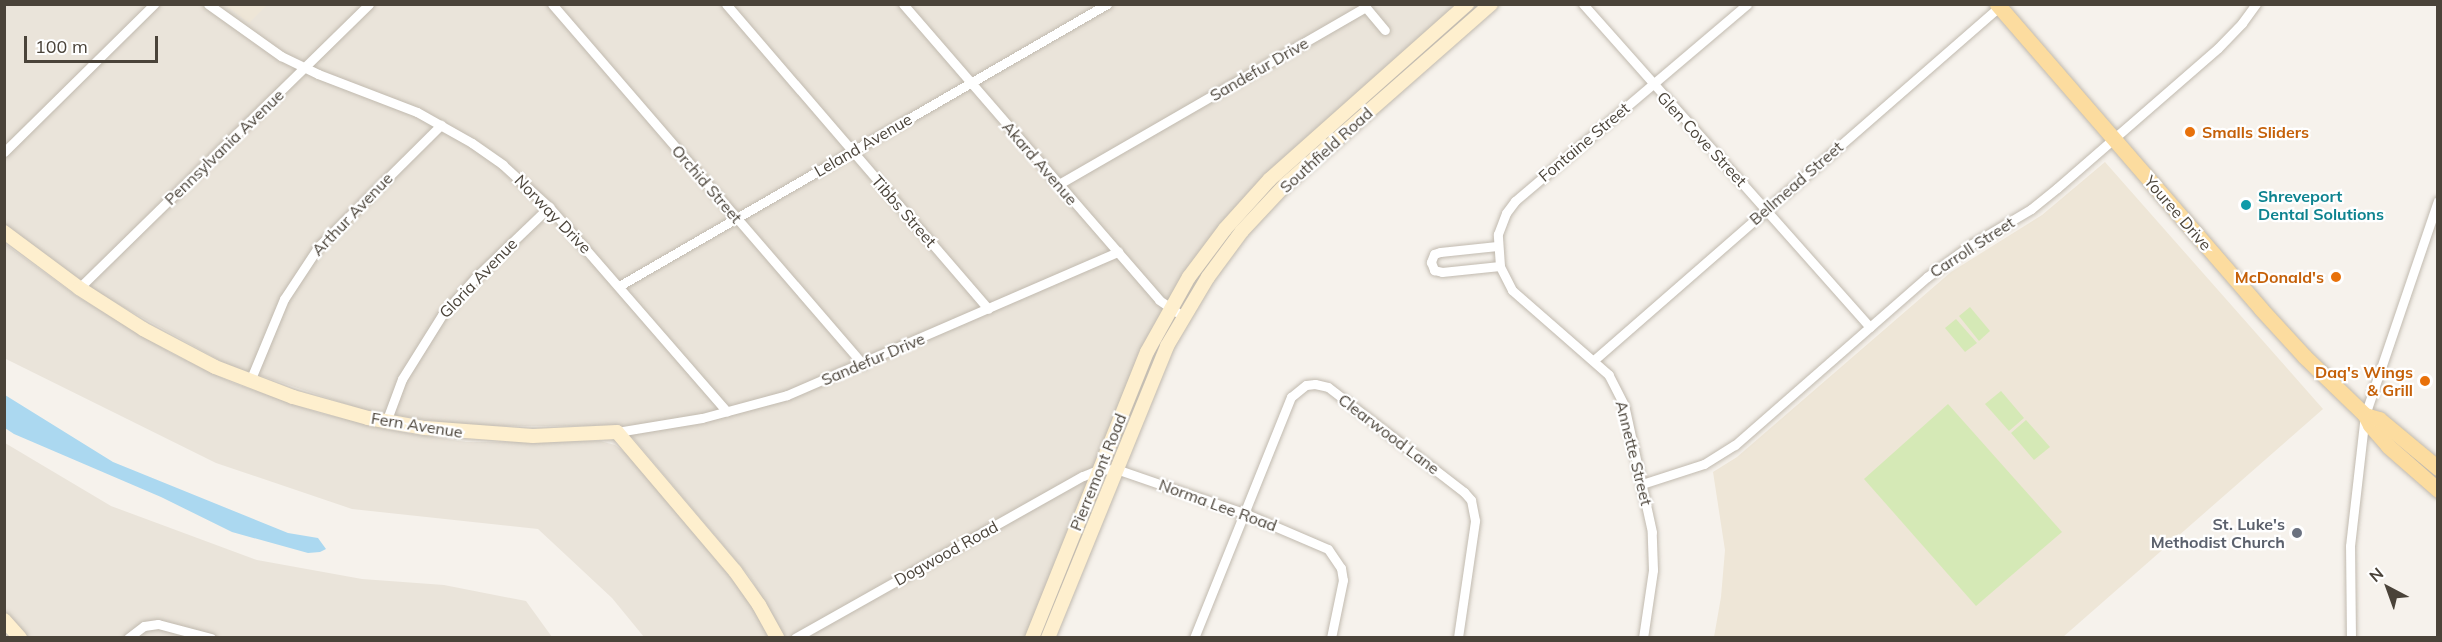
<!DOCTYPE html>
<html>
<head>
<meta charset="utf-8">
<style>
	body { margin:0 }
	#map { position:relative; width:2442px; height:642px; overflow:hidden; background:#f6f2ec; font-family:Mulish,sans-serif }
	div>[style] { position:absolute }
	[style*='--x'] { left:calc(var(--x)*1px); top:calc(var(--y)*1px); width:calc(var(--w)*1px); rotate:calc(var(--a)*1deg) }
	.residential>* { inset:0; background:#eae4da }
	.education>* { inset:0; background:#eee6d7 }
	.green>* { inset:0; background:#d5e9b6 }
	.water>* { inset:0; background:#abd8f0 }
	.roads { filter:drop-shadow(0 0 2px #c1baaf) drop-shadow(0 0 2px #c1baaf) }
	.street>* { height:9px; margin:-4.5px; padding:0 4.5px; transform-origin:4.5px; border-radius:4.5px; background:#fff }
	.secondary>* { height:14px; margin:-7px; padding:0 7px; transform-origin:7px; border-radius:7px; background:#feefce }
	.primary>* { height:15px; margin:-7.5px; padding:0 7.5px; transform-origin:7.5px; border-radius:7.5px; background:#fcdc9f }
	.dots>* { width:16px; height:16px; translate:-50% -50%; box-sizing:border-box; border:3px solid #fff; border-radius:50% }
	span { translate:-50% -50%; white-space:nowrap; text-align:center; line-height:1.15; -webkit-text-stroke:4.5px #fff; paint-order:stroke }
	.street-label { font-size:16px; color:#4a4339 }
	.food-label { font-size:16px; color:#c56008; font-weight:700 }
	.left { translate:0 -50%; text-align:left }
	.right { translate:-100% -50%; text-align:right }
	.culture-label { font-size:16px; color:#0d838f; font-weight:700 }
	.worship-label { font-size:16px; color:#5b616d; font-weight:700 }
	.frame { position:absolute; inset:0; border:6px solid #4a4339; pointer-events:none }
	.north { position:absolute; left:2358px; top:558px; width:60px; height:60px; -webkit-text-stroke:4px #fff; paint-order:stroke; rotate:319deg; font-size:16px; font-weight:700; line-height:24px; text-align:center; color:#4a4339 }
	.north::after { content:''; display:block; margin:auto; width:21px; height:27px; background:#4a4339; clip-path:polygon(50% 0,100% 100%,50% 72%,0 100%) }
	.scale { position:absolute; left:24px; top:36px; width:134px; height:27px; box-sizing:border-box; border:3px solid #4a4339; border-top:0; padding-left:8px; font-size:18px; line-height:21px; white-space:nowrap; color:#4a4339; -webkit-text-stroke:4px #fff; paint-order:stroke }
</style>
</head>
<body>
<div id="map">
	<div class="residential">
		<i style="clip-path:polygon(5px 5px,1460px 5px,1264px 178px,1137px 362px,1025px 637px,784px 637px,750px 577px,633px 438px,619px 426px,469px 426px,367px 411px,228px 365px,96px 292px,5px 225px)"></i>
		<i style="clip-path:polygon(4px 243px,75px 295px,171px 353px,233px 383px,319px 413px,412px 434px,467px 442px,600px 441px,615px 445px,628px 455px,752px 603px,768px 637px,644px 637px,612px 598px,538px 529px,352px 509px,216px 463px,10px 361px,4px 358px)"></i>
		<i style="clip-path:polygon(5px 443px,111px 506px,257px 560px,362px 579px,444px 585px,526px 601px,552px 637px,5px 638px)"></i>
	</div>
	<div class="education">
		<i style="clip-path:polygon(225px 5px,267px 5px,249px 23px)"></i>
		<i style="clip-path:polygon(2105px 162px,2323px 409px,2063px 637px,1714px 637px,1721px 597px,1725px 550px,1713px 472px,1737px 457px,1951px 272px,2042px 215px)"></i>
	</div>
	<div class="green">
		<i style="clip-path:polygon(1970px 307px,1990px 331px,1979px 341px,1959px 316px)"></i>
		<i style="clip-path:polygon(1956px 319px,1977px 343px,1965px 352px,1945px 328px)"></i>
		<i style="clip-path:polygon(2001px 391px,2024px 418px,2009px 431px,1985px 404px)"></i>
		<i style="clip-path:polygon(1948px 404px,2062px 532px,1976px 606px,1864px 479px)"></i>
		<i style="clip-path:polygon(2026px 420px,2050px 447px,2034px 460px,2011px 433px)"></i>
	</div>
	<div class="water">
		<i style="clip-path:polygon(5px 395px,113px 462px,288px 533px,318px 538px,326px 549px,320px 552px,308px 553px,232px 532px,161px 497px,14px 434px,5px 428px)"></i>
	</div>
	<div class="roads">
		<div class="street">
			<i style="--x:208;--y:4;--w:90;--a:35.5"></i>
			<i style="--x:281;--y:56;--w:41;--a:25.9"></i>
			<i style="--x:318;--y:74;--w:106;--a:21"></i>
			<i style="--x:417;--y:112;--w:63;--a:29.4"></i>
			<i style="--x:472;--y:143;--w:38;--a:35"></i>
			<i style="--x:503;--y:165;--w:62;--a:42.4"></i>
			<i style="--x:549;--y:207;--w:271;--a:49"></i>
			<i style="--x:552;--y:4;--w:476;--a:49.2"></i>
			<i style="--x:726;--y:4;--w:402;--a:49.3"></i>
			<i style="--x:903;--y:4;--w:391;--a:49.1"></i>
			<i style="--x:1159;--y:300;--w:29;--a:34"></i>
			<i style="--x:1363;--y:4;--w:34;--a:50"></i>
			<i style="--x:1583;--y:4;--w:432;--a:48.4"></i>
			<i style="--x:4;--y:152;--w:211;--a:-44.6"></i>
			<i style="--x:1059;--y:184;--w:354;--a:-30"></i>
			<i style="--x:1497;--y:246;--w:57;--a:174"></i>
			<i style="--x:1440;--y:252;--w:6;--a:162"></i>
			<i style="--x:1434;--y:254;--w:9;--a:111"></i>
			<i style="--x:1431;--y:262;--w:9;--a:69"></i>
			<i style="--x:1434;--y:270;--w:8;--a:14"></i>
			<i style="--x:1442;--y:272;--w:58;--a:-5.9"></i>
			<i style="--x:619;--y:286;--w:564;--a:-30.02"></i>
			<i style="--x:79;--y:288;--w:406;--a:-44.4"></i>
			<i style="--x:1594;--y:360;--w:537;--a:-41.08"></i>
			<i style="--x:250;--y:381;--w:89;--a:-67.5"></i>
			<i style="--x:284;--y:299;--w:64;--a:-56.6"></i>
			<i style="--x:319;--y:246;--w:172;--a:-44.8"></i>
			<i style="--x:386;--y:422;--w:46;--a:-69.6"></i>
			<i style="--x:402;--y:379;--w:75;--a:-58"></i>
			<i style="--x:442;--y:315;--w:50;--a:-48.3"></i>
			<i style="--x:475;--y:278;--w:103;--a:-43.8"></i>
			<i style="--x:617;--y:432;--w:86;--a:-9.4"></i>
			<i style="--x:702;--y:418;--w:88;--a:-15.1"></i>
			<i style="--x:787;--y:395;--w:361;--a:-23.4"></i>
			<i style="--x:1642;--y:484;--w:65;--a:-17.9"></i>
			<i style="--x:1704;--y:464;--w:36;--a:-32"></i>
			<i style="--x:1735;--y:445;--w:255;--a:-41.2"></i>
			<i style="--x:1927;--y:277;--w:56;--a:-36.3"></i>
			<i style="--x:1972;--y:244;--w:69;--a:-30.7"></i>
			<i style="--x:2031;--y:209;--w:33;--a:-39"></i>
			<i style="--x:2057;--y:188;--w:213;--a:-41"></i>
			<i style="--x:2218;--y:48;--w:35;--a:-46"></i>
			<i style="--x:2242;--y:23;--w:24;--a:-54"></i>
			<i style="--x:128;--y:638;--w:20;--a:-37"></i>
			<i style="--x:144;--y:626;--w:14;--a:-8"></i>
			<i style="--x:158;--y:624;--w:55;--a:14.8"></i>
			<i style="--x:795;--y:638;--w:330;--a:-29.4"></i>
			<i style="--x:1083;--y:476;--w:16;--a:-22"></i>
			<i style="--x:1098;--y:470;--w:18;--a:-3"></i>
			<i style="--x:1116;--y:469;--w:135;--a:19"></i>
			<i style="--x:1244;--y:513;--w:91;--a:23.2"></i>
			<i style="--x:1328;--y:549;--w:23;--a:56"></i>
			<i style="--x:1341;--y:568;--w:12;--a:81"></i>
			<i style="--x:1343;--y:580;--w:59;--a:101.7"></i>
			<i style="--x:1194;--y:638;--w:260;--a:-68.1"></i>
			<i style="--x:1291;--y:397;--w:19;--a:-39"></i>
			<i style="--x:1306;--y:385;--w:9;--a:-6"></i>
			<i style="--x:1315;--y:384;--w:13;--a:13"></i>
			<i style="--x:1328;--y:387;--w:172;--a:37.7"></i>
			<i style="--x:1464;--y:492;--w:11;--a:49"></i>
			<i style="--x:1471;--y:500;--w:21;--a:79"></i>
			<i style="--x:1475;--y:521;--w:118;--a:98.3"></i>
			<i style="--x:1643;--y:638;--w:69;--a:-81.6"></i>
			<i style="--x:1653;--y:570;--w:38;--a:-92"></i>
			<i style="--x:1652;--y:532;--w:130;--a:-102.4"></i>
			<i style="--x:1624;--y:405;--w:34;--a:-117"></i>
			<i style="--x:1609;--y:375;--w:129;--a:-138.8"></i>
			<i style="--x:1512;--y:290;--w:27;--a:-117"></i>
			<i style="--x:1500;--y:266;--w:32;--a:-94"></i>
			<i style="--x:1498;--y:234;--w:22;--a:-69"></i>
			<i style="--x:1506;--y:213;--w:15;--a:-53"></i>
			<i style="--x:1515;--y:201;--w:304;--a:-40.3"></i>
			<i style="--x:2351;--y:638;--w:92;--a:-90.6"></i>
			<i style="--x:2350;--y:546;--w:132;--a:-83.5"></i>
			<i style="--x:2365;--y:415;--w:226;--a:-71.2"></i>
		</div>
		<div class="secondary">
			<i style="--x:4;--y:232;--w:94;--a:36.7"></i>
			<i style="--x:79;--y:288;--w:76;--a:32.6"></i>
			<i style="--x:143;--y:329;--w:81;--a:27.8"></i>
			<i style="--x:215;--y:367;--w:84;--a:21"></i>
			<i style="--x:293;--y:397;--w:78;--a:15.6"></i>
			<i style="--x:368;--y:418;--w:58;--a:10"></i>
			<i style="--x:425;--y:428;--w:108;--a:4.2"></i>
			<i style="--x:533;--y:436;--w:84;--a:-2.7"></i>
			<i style="--x:617;--y:432;--w:182;--a:49.7"></i>
			<i style="--x:735;--y:571;--w:42;--a:54.8"></i>
			<i style="--x:759;--y:605;--w:38;--a:61"></i>
			<i style="--x:4;--y:620;--w:24;--a:48"></i>
			<i style="--x:1032;--y:638;--w:308;--a:-68.1"></i>
			<i style="--x:1147;--y:352;--w:86;--a:-60.8"></i>
			<i style="--x:1189;--y:277;--w:60;--a:-53.1"></i>
			<i style="--x:1225;--y:229;--w:67;--a:-48"></i>
			<i style="--x:1270;--y:179;--w:264;--a:-41.6"></i>
			<i style="--x:1048;--y:638;--w:315;--a:-67.8"></i>
			<i style="--x:1167;--y:346;--w:80;--a:-59.3"></i>
			<i style="--x:1208;--y:277;--w:57;--a:-53.5"></i>
			<i style="--x:1242;--y:231;--w:64;--a:-46.9"></i>
			<i style="--x:1286;--y:184;--w:273;--a:-41.3"></i>
		</div>
		<div class="primary">
			<i style="--x:1997;--y:4;--w:403;--a:49.1"></i>
			<i style="--x:2261;--y:309;--w:64;--a:47.5"></i>
			<i style="--x:2304;--y:356;--w:85;--a:44"></i>
			<i style="--x:2365;--y:415;--w:11;--a:63"></i>
			<i style="--x:2370;--y:425;--w:28;--a:49"></i>
			<i style="--x:2388;--y:446;--w:67;--a:41.3"></i>
			<i style="--x:2365;--y:415;--w:15;--a:16"></i>
			<i style="--x:2379;--y:419;--w:77;--a:39.7"></i>
		</div>
	</div>
	<div class="dots">
		<i style="left:2190px;top:132px;background:#e8710a"></i>
		<i style="left:2246px;top:205px;background:#0f9aa8"></i>
		<i style="left:2336px;top:277px;background:#e8710a"></i>
		<i style="left:2425px;top:381px;background:#e8710a"></i>
		<i style="left:2297px;top:533px;background:#6b7280"></i>
	</div>
	<div class="street-label">
		<span style="left:1259px;top:69px;rotate:-30deg">Sandefur Drive</span>
		<span style="left:1702px;top:139px;rotate:47deg">Glen Cove Street</span>
		<span style="left:1584px;top:142px;rotate:-40deg">Fontaine Street</span>
		<span style="left:863px;top:145px;rotate:-30deg">Leland Avenue</span>
		<span style="left:224px;top:147px;rotate:-44deg">Pennsylvania Avenue</span>
		<span style="left:1326px;top:150px;rotate:-42deg">Southfield Road</span>
		<span style="left:1040px;top:163px;rotate:49deg">Akard Avenue</span>
		<span style="left:1796px;top:183px;rotate:-41deg">Bellmead Street</span>
		<span style="left:707px;top:184px;rotate:49deg">Orchid Street</span>
		<span style="left:904px;top:211px;rotate:49deg">Tibbs Street</span>
		<span style="left:2178px;top:213px;rotate:49deg">Youree Drive</span>
		<span style="left:352px;top:214px;rotate:-46deg">Arthur Avenue</span>
		<span style="left:553px;top:214px;rotate:46deg">Norway Drive</span>
		<span style="left:1972px;top:247px;rotate:-33deg">Carroll Street</span>
		<span style="left:478px;top:278px;rotate:-46deg">Gloria Avenue</span>
		<span style="left:873px;top:359px;rotate:-23deg">Sandefur Drive</span>
		<span style="left:417px;top:425px;rotate:9deg">Fern Avenue</span>
		<span style="left:1389px;top:434px;rotate:37deg">Clearwood Lane</span>
		<span style="left:1634px;top:453px;rotate:76deg">Annette Street</span>
		<span style="left:1098px;top:472px;rotate:-68deg">Pierremont Road</span>
		<span style="left:1218px;top:505px;rotate:20deg">Norma Lee Road</span>
		<span style="left:946px;top:553px;rotate:-29deg">Dogwood Road</span>
	</div>
	<div class="food-label">
		<span class="left" style="left:2202px;top:132px">Smalls Sliders</span>
		<span class="right" style="left:2324px;top:277px">McDonald's</span>
		<span class="right" style="left:2413px;top:381px">Daq's Wings<br>&amp; Grill</span>
	</div>
	<div class="culture-label">
		<span class="left" style="left:2258px;top:205px">Shreveport<br>Dental Solutions</span>
	</div>
	<div class="worship-label">
		<span class="right" style="left:2285px;top:533px">St. Luke's<br>Methodist Church</span>
	</div>
	<div class="frame"></div>
	<div class="north">N</div>
	<div class="scale">100 m</div>
</div>
</body>
</html>
